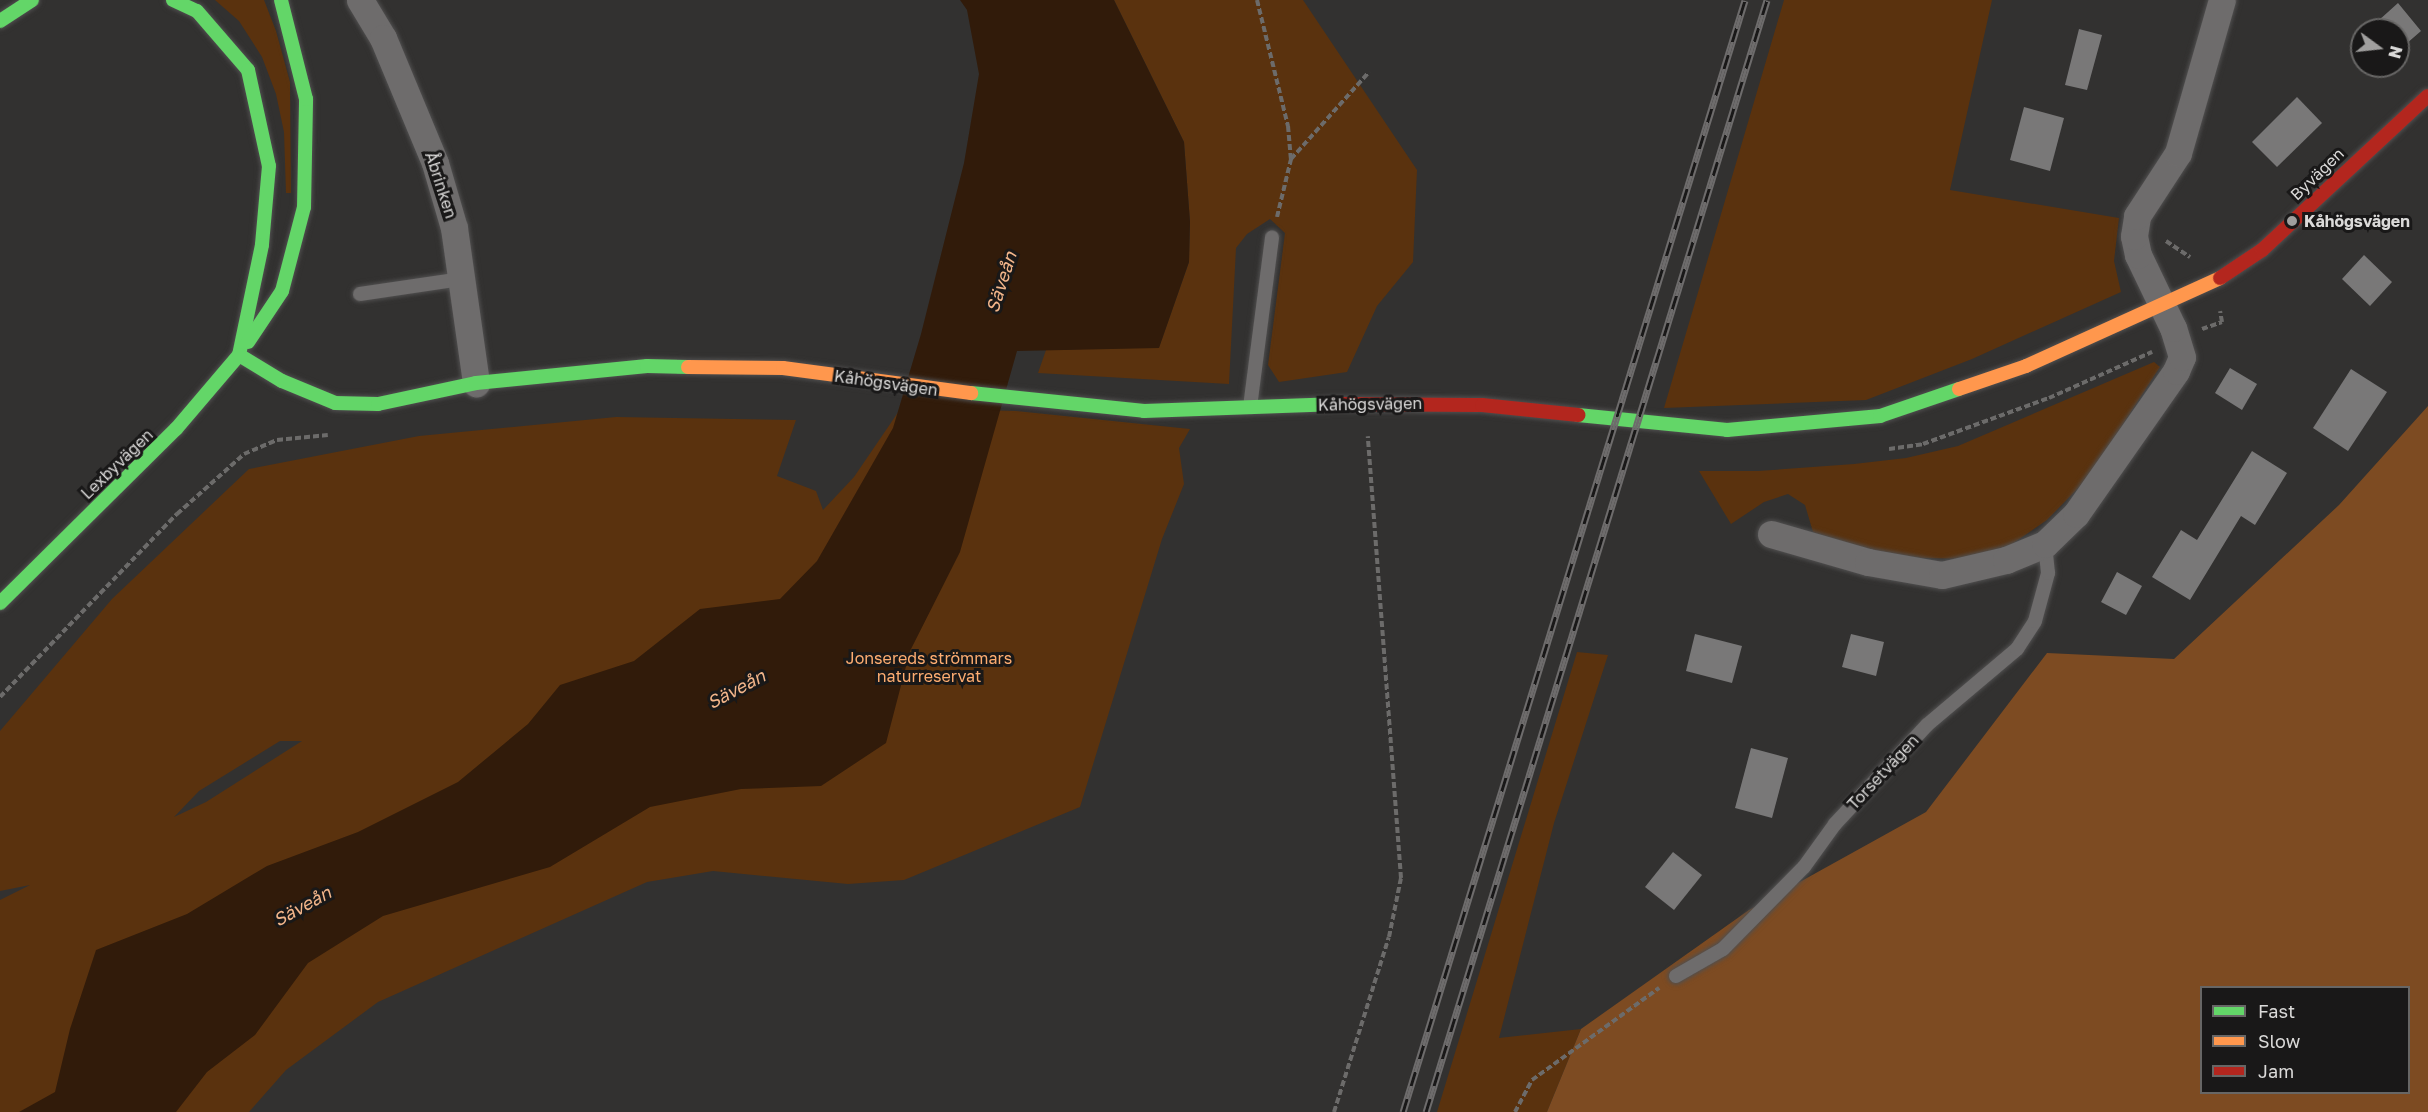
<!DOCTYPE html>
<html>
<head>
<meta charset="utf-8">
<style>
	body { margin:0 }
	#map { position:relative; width:2428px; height:1112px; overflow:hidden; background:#323130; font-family:"Golos Text",sans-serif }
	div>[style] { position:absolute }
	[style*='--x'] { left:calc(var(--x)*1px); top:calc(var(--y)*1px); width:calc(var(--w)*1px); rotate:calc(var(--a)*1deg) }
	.green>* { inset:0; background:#5a320e }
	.forest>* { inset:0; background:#7d4b22 }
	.water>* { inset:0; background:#311b0a }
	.building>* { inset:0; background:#797878 }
	.path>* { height:4px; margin-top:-2px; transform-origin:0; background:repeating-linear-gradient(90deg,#6c6b6a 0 6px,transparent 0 9px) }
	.roads { filter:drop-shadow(0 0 2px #504f4f) drop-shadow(0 0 2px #504f4f) }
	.lane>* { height:14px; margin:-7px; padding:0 7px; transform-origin:7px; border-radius:7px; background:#6e6c6c }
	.street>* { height:27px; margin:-13.5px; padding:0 13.5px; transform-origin:13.5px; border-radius:13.5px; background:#6e6c6c }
	.fast>* { height:14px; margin:-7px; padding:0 7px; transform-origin:7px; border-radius:7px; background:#63d668 }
	.slow>* { height:14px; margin:-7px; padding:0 7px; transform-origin:7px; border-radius:7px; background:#ff974d }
	.jam>* { height:14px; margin:-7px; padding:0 7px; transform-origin:7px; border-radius:7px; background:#b3261e }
	.rail>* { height:7px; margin-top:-3.5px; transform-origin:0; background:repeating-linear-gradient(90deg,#191818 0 14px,#6e6c6c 0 28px); box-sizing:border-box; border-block:2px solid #6e6c6c }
	.dots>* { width:16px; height:16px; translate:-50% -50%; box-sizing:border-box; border:3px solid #191818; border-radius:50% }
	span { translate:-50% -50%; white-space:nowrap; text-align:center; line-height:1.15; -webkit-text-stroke:6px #191818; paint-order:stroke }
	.street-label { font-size:16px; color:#dbdad9 }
	.poi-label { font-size:16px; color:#dbdad9; font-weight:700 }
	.left { translate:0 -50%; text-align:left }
	.park-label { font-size:16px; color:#fead71 }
	.water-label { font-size:18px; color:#f2b58a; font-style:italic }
	.legend { position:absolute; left:2200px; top:986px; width:210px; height:108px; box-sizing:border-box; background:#191818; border:2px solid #676665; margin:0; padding:8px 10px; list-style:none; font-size:18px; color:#dbdad9 }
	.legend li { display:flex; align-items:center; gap:12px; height:30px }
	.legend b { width:30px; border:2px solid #676665 }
	.north { position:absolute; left:2350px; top:18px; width:60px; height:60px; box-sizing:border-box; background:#191818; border:2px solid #676665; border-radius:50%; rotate:105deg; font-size:16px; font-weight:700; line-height:24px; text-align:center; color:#dbdad9 }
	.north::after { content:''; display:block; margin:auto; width:21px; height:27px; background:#a09f9e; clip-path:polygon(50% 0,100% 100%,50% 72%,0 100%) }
</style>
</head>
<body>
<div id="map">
	<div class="green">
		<i style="clip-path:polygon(215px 0,264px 0,276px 31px,290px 82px,291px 193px,286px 193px,284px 132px,276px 94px,262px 57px,239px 21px)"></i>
		<i style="clip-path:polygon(1114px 0,1303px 0,1417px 170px,1413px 262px,1377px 306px,1347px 372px,1279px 382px,1268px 365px,1285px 233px,1270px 219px,1247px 234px,1236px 248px,1229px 384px,1038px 373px,1046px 350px,1159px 347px,1189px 262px,1190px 222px,1184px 142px)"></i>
		<i style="clip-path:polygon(1784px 0,1992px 0,1950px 190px,2119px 218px,2114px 261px,2121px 292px,1972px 359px,1866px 400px,1664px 408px)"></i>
		<i style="clip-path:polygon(2154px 362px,2160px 367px,2088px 478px,2047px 520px,2012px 544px,1973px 559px,1920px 558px,1863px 548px,1813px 532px,1805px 505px,1788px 494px,1764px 502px,1731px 524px,1699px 471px,1758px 471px,1854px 464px,1906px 458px,1958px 446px)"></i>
		<i style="clip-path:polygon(evenodd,901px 408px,1016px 411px,1190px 429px,1179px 448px,1184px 484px,1162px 539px,1080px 807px,904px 880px,848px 884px,713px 871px,647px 882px,378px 1002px,286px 1070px,249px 1112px,0 1112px,0 900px,30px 885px,0 891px,0 731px,112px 599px,249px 469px,419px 436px,616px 417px,796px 420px,777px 476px,816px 491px,823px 510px,854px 477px,901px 408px,280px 741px,302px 741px,206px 802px,174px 817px,199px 791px,280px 741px)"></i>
		<i style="clip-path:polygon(1577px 652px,1608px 655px,1554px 823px,1499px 1038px,1581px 1029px,1547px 1112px,1437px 1112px)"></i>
	</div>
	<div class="forest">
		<i style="clip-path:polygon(evenodd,2428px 406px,2428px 1112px,1547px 1112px,1581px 1029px,1749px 910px,1926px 812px,2047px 653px,2174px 659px,2339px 505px,2428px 406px,2202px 988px,2408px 988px,2408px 1092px,2202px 1092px,2202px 988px)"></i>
	</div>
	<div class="water">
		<i style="clip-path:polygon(960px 0,1114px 0,1184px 142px,1190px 222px,1189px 262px,1159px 348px,1017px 351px,960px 552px,910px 651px,886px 743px,821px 786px,741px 789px,650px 807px,550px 867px,383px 916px,308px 963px,255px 1035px,207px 1072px,176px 1112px,19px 1112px,55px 1092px,70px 1029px,96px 950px,187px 914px,267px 866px,358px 832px,458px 782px,528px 724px,560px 685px,634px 661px,700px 609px,780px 599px,817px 561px,893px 428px,921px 334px,964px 163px,979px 74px,967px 10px)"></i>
	</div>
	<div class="building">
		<i style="clip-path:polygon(2398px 3px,2421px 31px,2398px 51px,2398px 30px,2368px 30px)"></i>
		<i style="clip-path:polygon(2079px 29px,2102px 35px,2087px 90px,2065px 85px)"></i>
		<i style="clip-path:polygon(2297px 97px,2322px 123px,2277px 167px,2252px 142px)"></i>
		<i style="clip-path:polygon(2024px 107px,2064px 118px,2050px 171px,2010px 160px)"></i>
		<i style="clip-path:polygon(2364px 255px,2392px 282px,2370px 306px,2342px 279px)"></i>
		<i style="clip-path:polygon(2230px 368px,2257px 384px,2242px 410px,2215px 393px)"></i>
		<i style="clip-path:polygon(2351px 369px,2387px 392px,2348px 451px,2313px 428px)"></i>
		<i style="clip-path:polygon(2252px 451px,2287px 473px,2255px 525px,2241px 516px,2190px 600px,2152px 577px,2181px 530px,2197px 540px)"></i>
		<i style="clip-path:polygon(2117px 572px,2142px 586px,2126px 615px,2101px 602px)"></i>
		<i style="clip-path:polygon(1695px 634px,1742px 646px,1732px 683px,1686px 671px)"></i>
		<i style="clip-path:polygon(1851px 634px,1884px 642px,1876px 676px,1842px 667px)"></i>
		<i style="clip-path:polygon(1751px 748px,1788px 758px,1772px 818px,1735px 808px)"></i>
		<i style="clip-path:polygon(1673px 852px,1702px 875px,1674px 910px,1645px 887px)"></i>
	</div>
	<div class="path">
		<i style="--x:1257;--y:0;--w:130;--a:76.2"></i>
		<i style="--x:1288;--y:126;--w:33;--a:85"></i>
		<i style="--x:1277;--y:217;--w:60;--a:-76.4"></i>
		<i style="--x:1291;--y:159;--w:117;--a:-48.1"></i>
		<i style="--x:2166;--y:241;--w:29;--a:34"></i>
		<i style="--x:2202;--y:329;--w:21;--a:-19"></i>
		<i style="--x:2222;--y:322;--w:11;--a:-100"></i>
		<i style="--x:1889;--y:449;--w:34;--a:-8"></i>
		<i style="--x:1923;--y:444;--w:134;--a:-20.1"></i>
		<i style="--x:2049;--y:398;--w:113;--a:-24.1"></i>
		<i style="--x:0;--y:697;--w:255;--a:-46"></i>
		<i style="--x:177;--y:514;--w:90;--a:-41.8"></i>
		<i style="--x:244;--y:454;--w:36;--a:-23"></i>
		<i style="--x:277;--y:440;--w:51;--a:-5.6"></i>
		<i style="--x:1334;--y:1112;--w:183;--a:-72.6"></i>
		<i style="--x:1389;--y:937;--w:60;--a:-78.5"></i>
		<i style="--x:1401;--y:878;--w:443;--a:-94.3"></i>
		<i style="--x:1515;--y:1112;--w:36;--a:-62"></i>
		<i style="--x:1532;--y:1080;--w:157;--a:-35.9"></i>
	</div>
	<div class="roads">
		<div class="lane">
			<i style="--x:360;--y:294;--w:103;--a:-8.4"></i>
			<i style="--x:1250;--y:407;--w:171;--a:-82.6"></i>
			<i style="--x:1676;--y:976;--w:54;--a:-29.9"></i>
			<i style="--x:1723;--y:949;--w:115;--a:-45.4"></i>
			<i style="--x:1804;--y:867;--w:53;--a:-54.2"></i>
			<i style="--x:1835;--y:824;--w:135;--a:-47.1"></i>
			<i style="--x:1927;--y:725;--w:118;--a:-40.2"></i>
			<i style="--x:2017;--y:649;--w:33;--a:-57"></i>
			<i style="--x:2035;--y:621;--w:50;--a:-74.8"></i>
			<i style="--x:2048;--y:573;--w:29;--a:-96"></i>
		</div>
		<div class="street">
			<i style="--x:360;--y:0;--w:44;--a:58.8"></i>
			<i style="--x:383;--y:38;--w:135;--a:67.4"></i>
			<i style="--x:435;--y:163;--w:68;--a:73.7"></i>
			<i style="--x:454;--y:228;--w:157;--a:81.9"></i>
			<i style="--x:1771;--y:534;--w:101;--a:16.1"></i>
			<i style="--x:1868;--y:562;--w:75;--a:10"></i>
			<i style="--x:1942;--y:575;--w:66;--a:-13.2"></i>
			<i style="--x:2006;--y:560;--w:42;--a:-22.3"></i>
			<i style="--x:2045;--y:544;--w:43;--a:-44.1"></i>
			<i style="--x:2076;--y:514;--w:174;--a:-55"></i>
			<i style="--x:2176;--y:371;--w:15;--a:-67"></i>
			<i style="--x:2182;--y:357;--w:30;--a:-107"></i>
			<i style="--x:2173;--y:328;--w:81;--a:-115.6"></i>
			<i style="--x:2138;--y:255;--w:19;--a:-102"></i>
			<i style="--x:2134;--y:236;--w:20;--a:-81"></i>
			<i style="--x:2137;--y:216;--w:75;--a:-56.9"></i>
			<i style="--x:2178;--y:153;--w:159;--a:-74"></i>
		</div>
		<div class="fast">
			<i style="--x:173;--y:0;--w:26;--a:25"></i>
			<i style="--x:197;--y:11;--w:78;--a:49.2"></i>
			<i style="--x:248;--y:70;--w:98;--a:77.7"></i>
			<i style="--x:269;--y:166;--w:79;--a:95.1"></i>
			<i style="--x:262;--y:245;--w:112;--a:101.8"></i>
			<i style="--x:0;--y:21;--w:38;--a:-33"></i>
			<i style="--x:248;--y:342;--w:61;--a:-56.3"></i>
			<i style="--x:282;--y:291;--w:87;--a:-75.3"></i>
			<i style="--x:304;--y:207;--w:108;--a:-88.9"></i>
			<i style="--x:306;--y:99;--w:102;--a:-104.2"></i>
			<i style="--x:971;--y:393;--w:174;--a:5.9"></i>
			<i style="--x:1144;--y:411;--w:187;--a:-2.1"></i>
			<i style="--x:1578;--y:415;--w:150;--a:5.7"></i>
			<i style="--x:1727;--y:430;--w:154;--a:-5.2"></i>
			<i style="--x:1880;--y:416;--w:83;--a:-18.9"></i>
			<i style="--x:0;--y:603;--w:247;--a:-44.7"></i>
			<i style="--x:176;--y:429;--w:97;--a:-49.6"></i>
			<i style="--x:239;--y:355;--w:50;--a:31.2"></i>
			<i style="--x:282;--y:381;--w:57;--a:22.5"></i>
			<i style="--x:335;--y:403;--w:43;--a:1.3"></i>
			<i style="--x:378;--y:404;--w:100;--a:-12.1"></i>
			<i style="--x:476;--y:383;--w:172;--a:-5.7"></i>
			<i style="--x:647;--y:366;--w:41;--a:1.4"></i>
		</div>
		<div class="slow">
			<i style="--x:688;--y:367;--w:95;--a:0.6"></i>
			<i style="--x:783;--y:368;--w:190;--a:7.6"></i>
			<i style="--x:1959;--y:389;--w:71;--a:-18.9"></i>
			<i style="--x:2026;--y:366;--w:213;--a:-24.4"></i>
		</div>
		<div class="jam">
			<i style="--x:2220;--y:278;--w:50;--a:-33.7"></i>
			<i style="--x:2262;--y:250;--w:226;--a:-42.9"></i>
			<i style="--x:1331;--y:404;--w:151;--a:0.4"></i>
			<i style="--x:1482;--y:405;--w:97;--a:5.9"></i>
		</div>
	</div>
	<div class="rail">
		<i style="--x:1403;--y:1112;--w:1163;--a:-72.9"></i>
		<i style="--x:1426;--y:1112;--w:1163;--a:-72.95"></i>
	</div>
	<div class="dots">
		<i style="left:2292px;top:221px;background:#a09f9e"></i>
	</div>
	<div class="street-label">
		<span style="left:2317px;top:174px;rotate:-44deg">Byvägen</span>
		<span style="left:441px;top:185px;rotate:72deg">Åbrinken</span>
		<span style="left:886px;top:383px;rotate:8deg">Kåhögsvägen</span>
		<span style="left:1370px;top:404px;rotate:-1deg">Kåhögsvägen</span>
		<span style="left:117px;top:464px;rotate:-44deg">Lexbyvägen</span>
		<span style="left:1883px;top:772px;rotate:-47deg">Torsetvägen</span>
	</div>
	<div class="poi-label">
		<span class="left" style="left:2304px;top:221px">Kåhögsvägen</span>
	</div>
	<div class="park-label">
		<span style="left:929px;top:667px">Jonsereds strömmars<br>naturreservat</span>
	</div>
	<div class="water-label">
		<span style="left:1001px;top:282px;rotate:-72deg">Säveån</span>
		<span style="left:736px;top:689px;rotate:-28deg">Säveån</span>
		<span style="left:302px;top:906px;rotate:-29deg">Säveån</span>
	</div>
	<ul class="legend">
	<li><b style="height:8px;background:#63d668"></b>Fast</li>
	<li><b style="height:8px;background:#ff974d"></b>Slow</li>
	<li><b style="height:8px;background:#b3261e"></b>Jam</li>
	</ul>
	<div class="north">N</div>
</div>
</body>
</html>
